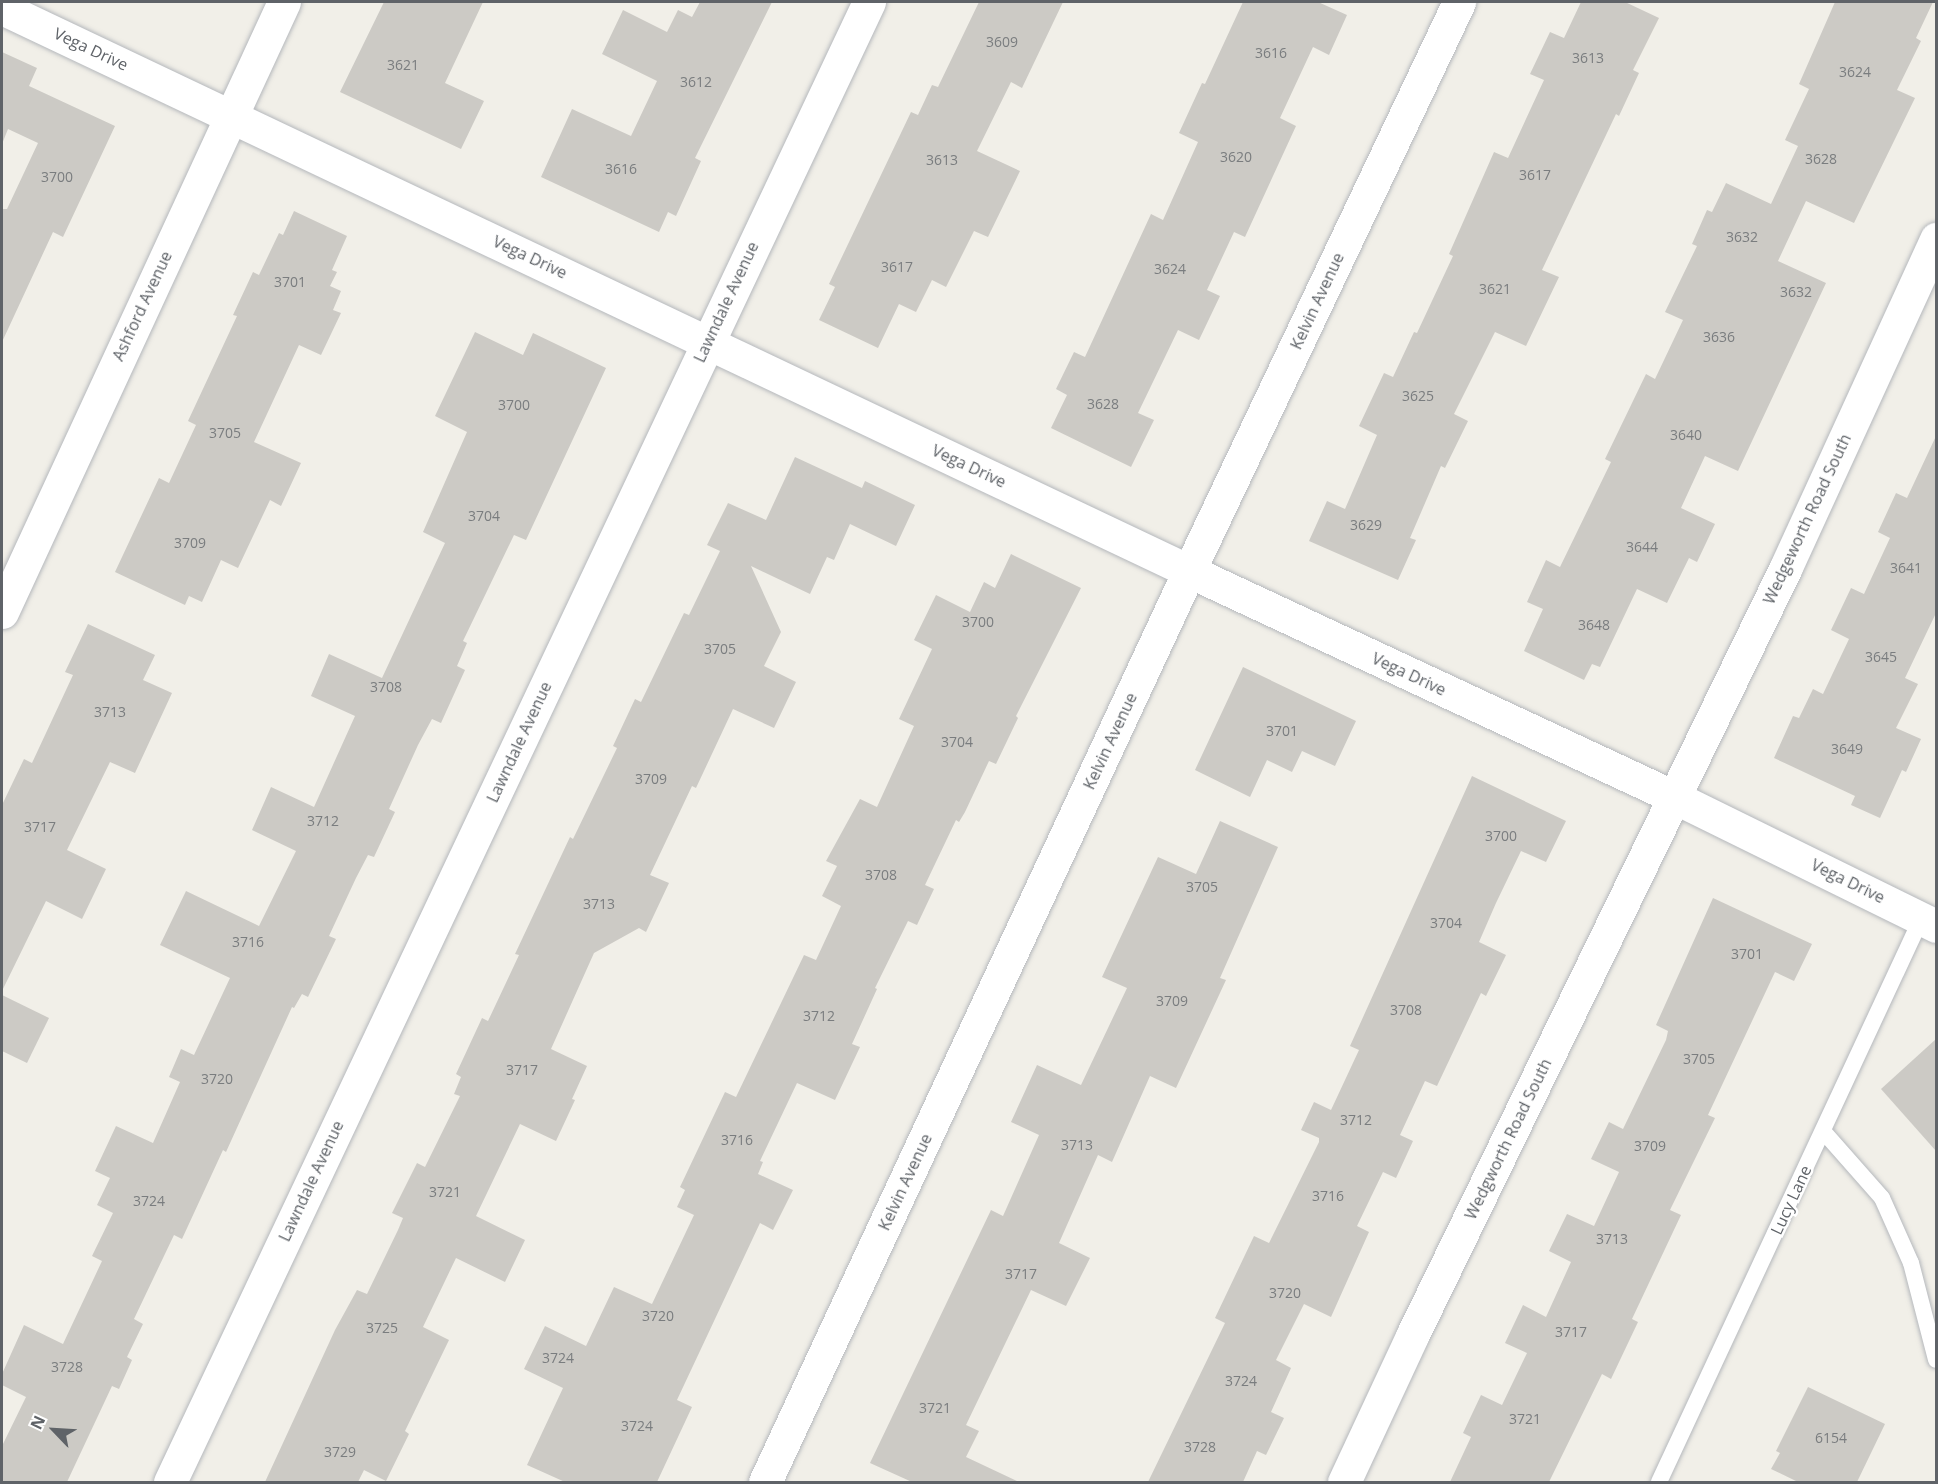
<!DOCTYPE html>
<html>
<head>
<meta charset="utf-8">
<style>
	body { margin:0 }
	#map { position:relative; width:1938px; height:1484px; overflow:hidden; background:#f1efe8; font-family:"Open Sans",sans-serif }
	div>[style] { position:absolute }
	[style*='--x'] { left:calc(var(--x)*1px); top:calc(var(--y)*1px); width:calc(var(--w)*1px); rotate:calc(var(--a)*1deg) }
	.building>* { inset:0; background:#cccac5 }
	.roads { filter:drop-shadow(0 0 2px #b5b8bc) drop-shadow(0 0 2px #b5b8bc) }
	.lane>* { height:16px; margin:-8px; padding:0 8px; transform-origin:8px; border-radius:8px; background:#fff }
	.street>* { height:33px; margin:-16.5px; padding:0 16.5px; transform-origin:16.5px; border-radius:16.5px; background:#fff }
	span { translate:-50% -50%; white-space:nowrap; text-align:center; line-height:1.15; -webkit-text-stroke:5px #fff; paint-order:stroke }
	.number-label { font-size:14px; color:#7a7d7f }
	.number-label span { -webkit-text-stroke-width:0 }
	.street-label { font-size:16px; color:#5f6368 }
	.frame { position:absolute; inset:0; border:3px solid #5f6368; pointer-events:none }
	.north { position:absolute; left:24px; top:1400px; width:60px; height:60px; -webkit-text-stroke:4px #fff; paint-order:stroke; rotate:295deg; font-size:16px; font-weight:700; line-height:24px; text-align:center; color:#5f6368 }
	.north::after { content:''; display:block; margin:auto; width:21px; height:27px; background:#5f6368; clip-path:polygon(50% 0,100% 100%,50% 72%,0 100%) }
</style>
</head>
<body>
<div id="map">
	<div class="building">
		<i style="clip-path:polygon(384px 2px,483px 2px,445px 83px,484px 101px,461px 149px,340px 92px)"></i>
		<i style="clip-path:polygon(700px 2px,772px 2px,695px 158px,701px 161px,676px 216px,668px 212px,659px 232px,541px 177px,572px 109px,631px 136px,657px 81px,602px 54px,623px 10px,667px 32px,678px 10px,692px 17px)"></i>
		<i style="clip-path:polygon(979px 2px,1063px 2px,1022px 88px,1011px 82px,977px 151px,1020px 171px,988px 237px,974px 231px,946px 287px,932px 280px,916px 312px,899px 304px,878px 348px,819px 320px,835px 287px,829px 284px,911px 112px,918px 115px,932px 85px,938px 87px)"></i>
		<i style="clip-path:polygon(1243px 2px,1318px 2px,1347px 15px,1329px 55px,1313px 47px,1280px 118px,1296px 126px,1245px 237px,1234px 232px,1207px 290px,1220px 296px,1199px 340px,1178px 330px,1138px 413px,1154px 420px,1131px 467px,1051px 428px,1067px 395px,1056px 389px,1074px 352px,1085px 357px,1151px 214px,1163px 220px,1198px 142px,1179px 133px,1202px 83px,1205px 84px)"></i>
		<i style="clip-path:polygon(1581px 2px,1625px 2px,1659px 18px,1633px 70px,1639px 73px,1619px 116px,1616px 114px,1542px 270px,1559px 277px,1526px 346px,1495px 332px,1454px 414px,1468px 421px,1445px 468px,1441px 466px,1410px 538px,1416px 540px,1398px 580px,1309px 541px,1327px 501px,1345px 509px,1377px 435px,1359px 426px,1384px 373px,1393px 377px,1414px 332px,1417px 333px,1453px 256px,1449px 254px,1494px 152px,1508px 158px,1544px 80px,1530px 74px,1550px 32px,1564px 38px)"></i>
		<i style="clip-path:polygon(1835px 2px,1933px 2px,1916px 38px,1921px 41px,1897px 90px,1915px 98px,1854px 223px,1806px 201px,1778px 261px,1826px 283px,1738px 471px,1705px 456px,1681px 508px,1715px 524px,1697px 562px,1689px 558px,1667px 603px,1637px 589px,1600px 667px,1592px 664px,1584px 680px,1524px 651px,1543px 609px,1527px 602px,1546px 560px,1560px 567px,1611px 462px,1605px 459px,1646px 374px,1655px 379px,1683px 320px,1665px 312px,1697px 246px,1692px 244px,1707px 210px,1712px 212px,1726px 183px,1771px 204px,1798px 146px,1785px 140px,1809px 89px,1799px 84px)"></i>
		<i style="clip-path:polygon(2px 52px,37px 68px,29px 86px,115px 126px,63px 237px,53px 232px,2px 342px,2px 209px,7px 209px,38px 143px,8px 129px,2px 144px)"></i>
		<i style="clip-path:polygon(294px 211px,347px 236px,332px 270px,337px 272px,330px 286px,341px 291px,333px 310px,341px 313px,321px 355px,299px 345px,254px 442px,301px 463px,281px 506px,270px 500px,238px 568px,221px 560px,202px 602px,189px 596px,185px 605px,115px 572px,159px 478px,169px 483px,196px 425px,188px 421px,237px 316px,233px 315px,253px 272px,259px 275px,279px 233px,283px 235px)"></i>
		<i style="clip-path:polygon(475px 332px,523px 355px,533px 333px,606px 368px,526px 540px,514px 535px,463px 641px,467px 643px,457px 666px,465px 670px,441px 723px,432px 719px,418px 745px,389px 809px,395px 812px,374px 857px,368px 855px,356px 878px,329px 936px,336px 939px,308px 997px,302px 994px,294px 1008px,292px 1007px,226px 1152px,223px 1150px,182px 1239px,174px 1235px,134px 1319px,143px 1324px,127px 1357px,132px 1360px,119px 1389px,112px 1386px,67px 1482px,2px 1482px,2px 1446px,26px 1397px,2px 1385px,2px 1374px,24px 1325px,63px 1344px,102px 1261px,92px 1256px,113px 1213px,97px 1205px,110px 1178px,95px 1171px,116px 1126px,153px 1143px,180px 1082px,169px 1077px,181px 1049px,194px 1055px,230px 978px,160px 945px,186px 891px,259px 926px,296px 851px,252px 830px,271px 787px,314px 807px,355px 716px,311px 696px,329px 654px,382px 678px,445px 543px,423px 532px,467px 432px,435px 416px)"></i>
		<i style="clip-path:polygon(1936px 436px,1936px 613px,1905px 678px,1918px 684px,1896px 728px,1921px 739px,1906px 772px,1902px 770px,1880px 818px,1851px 805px,1855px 796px,1774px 758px,1793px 716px,1799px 718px,1813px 689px,1823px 694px,1849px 639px,1831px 630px,1851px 588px,1864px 594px,1890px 538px,1878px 532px,1896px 493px,1907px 498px)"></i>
		<i style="clip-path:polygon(795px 457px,862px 488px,865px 481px,915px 505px,896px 546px,850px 524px,834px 560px,827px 557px,810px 594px,751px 566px,781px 632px,764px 666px,796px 682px,774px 728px,733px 709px,696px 788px,692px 786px,650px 875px,669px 883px,646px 932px,639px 928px,594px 953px,551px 1049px,587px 1066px,572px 1099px,575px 1100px,556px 1141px,520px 1124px,476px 1216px,525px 1240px,505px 1282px,456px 1258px,423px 1327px,449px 1340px,405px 1431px,409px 1434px,386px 1481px,364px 1470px,358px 1482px,265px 1482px,335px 1330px,357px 1290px,367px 1294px,398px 1230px,403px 1218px,392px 1213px,417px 1163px,425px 1167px,460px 1096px,454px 1094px,461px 1077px,456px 1074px,482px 1018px,488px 1021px,519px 955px,515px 954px,570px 837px,573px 839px,617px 748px,613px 746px,635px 699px,641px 702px,684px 613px,689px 615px,720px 551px,707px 545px,728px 503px,766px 520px)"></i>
		<i style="clip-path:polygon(1011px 554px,1081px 588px,1016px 716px,1018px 718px,996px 764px,989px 761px,965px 812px,959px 822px,956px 820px,925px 885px,934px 889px,917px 925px,908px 921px,875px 988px,877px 989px,852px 1044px,860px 1047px,835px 1100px,797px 1083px,760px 1161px,763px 1162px,758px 1174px,793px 1190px,773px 1230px,760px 1223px,677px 1400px,692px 1407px,657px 1482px,565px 1482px,527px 1465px,563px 1388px,524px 1369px,545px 1326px,586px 1346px,614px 1287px,652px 1304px,694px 1215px,677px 1207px,685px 1190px,680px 1187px,725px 1092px,736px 1097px,804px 955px,816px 960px,841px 906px,822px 896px,837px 866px,826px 861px,860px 799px,877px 807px,914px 726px,899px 719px,932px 649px,914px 640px,936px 595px,970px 612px,984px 582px,995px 588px)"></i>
		<i style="clip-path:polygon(88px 624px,155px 655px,143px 680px,172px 693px,135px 773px,110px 762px,67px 850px,106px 869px,82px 919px,46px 901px,2px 991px,2px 805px,24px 759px,32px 763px,73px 675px,65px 672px)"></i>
		<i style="clip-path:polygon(1243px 667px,1356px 721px,1335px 766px,1302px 751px,1292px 772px,1267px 760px,1250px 797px,1195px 770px)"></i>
		<i style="clip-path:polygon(1472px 776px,1566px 821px,1546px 862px,1521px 851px,1496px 903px,1479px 942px,1506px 955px,1486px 996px,1481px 993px,1437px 1086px,1425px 1081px,1400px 1135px,1413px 1141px,1396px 1178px,1383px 1172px,1357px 1226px,1369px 1232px,1331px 1317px,1304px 1304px,1276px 1360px,1291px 1368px,1271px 1412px,1284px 1418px,1266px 1455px,1257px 1451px,1243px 1482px,1148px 1482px,1225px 1323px,1215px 1318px,1254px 1236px,1269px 1243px,1319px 1142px,1319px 1138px,1301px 1130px,1314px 1102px,1331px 1110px,1359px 1050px,1350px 1046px)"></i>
		<i style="clip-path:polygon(1220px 821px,1278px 847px,1220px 978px,1226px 980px,1176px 1088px,1150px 1076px,1112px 1162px,1098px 1155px,1059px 1243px,1090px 1258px,1066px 1306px,1031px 1290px,966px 1425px,979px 1431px,966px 1457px,1019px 1482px,912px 1482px,870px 1463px,991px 1210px,1003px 1216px,1039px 1135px,1011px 1122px,1037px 1065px,1081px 1085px,1127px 988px,1102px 977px,1158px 857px,1196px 874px)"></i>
		<i style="clip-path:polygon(1713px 898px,1812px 944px,1794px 981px,1775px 972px,1708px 1115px,1715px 1118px,1670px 1210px,1681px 1215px,1632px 1319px,1638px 1322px,1611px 1379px,1602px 1374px,1549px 1482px,1450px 1482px,1471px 1437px,1463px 1433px,1481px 1395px,1502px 1405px,1527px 1353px,1505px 1343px,1523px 1305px,1546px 1317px,1571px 1262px,1549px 1251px,1567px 1214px,1594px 1226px,1619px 1172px,1591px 1159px,1609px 1122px,1623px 1129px,1666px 1040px,1668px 1031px,1656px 1025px)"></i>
		<i style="clip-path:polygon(2px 995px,49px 1018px,27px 1063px,2px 1051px)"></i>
		<i style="clip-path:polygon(1936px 1039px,1936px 1151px,1881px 1089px)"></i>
		<i style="clip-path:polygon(1808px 1387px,1885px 1424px,1857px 1482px,1798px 1482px,1771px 1469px,1780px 1453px,1776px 1451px)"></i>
	</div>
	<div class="roads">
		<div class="lane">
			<i style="--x:1823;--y:1131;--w:89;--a:48.6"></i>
			<i style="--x:1882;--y:1198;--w:71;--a:66"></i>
			<i style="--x:1911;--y:1263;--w:100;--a:75.5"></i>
			<i style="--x:1659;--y:1482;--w:623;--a:-65.04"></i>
		</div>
		<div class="street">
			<i style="--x:2;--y:8;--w:1314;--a:25.38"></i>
			<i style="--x:1189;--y:571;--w:535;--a:24.98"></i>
			<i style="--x:1674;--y:797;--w:292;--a:26.2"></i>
			<i style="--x:2;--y:612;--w:672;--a:-65.19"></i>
			<i style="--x:170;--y:1482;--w:1637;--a:-64.72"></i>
			<i style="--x:765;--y:1482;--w:1005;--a:-65.04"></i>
			<i style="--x:1189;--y:571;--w:630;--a:-64.61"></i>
			<i style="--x:1344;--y:1482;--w:161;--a:-65"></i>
			<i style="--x:1412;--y:1336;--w:855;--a:-64.06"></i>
			<i style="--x:1786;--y:567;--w:361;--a:-65.4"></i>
		</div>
	</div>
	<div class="number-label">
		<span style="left:1002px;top:42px">3609</span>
		<span style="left:1271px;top:53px">3616</span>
		<span style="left:1588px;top:58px">3613</span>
		<span style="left:403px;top:65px">3621</span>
		<span style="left:1855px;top:72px">3624</span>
		<span style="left:696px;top:82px">3612</span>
		<span style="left:1236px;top:157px">3620</span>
		<span style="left:1821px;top:159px">3628</span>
		<span style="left:942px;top:160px">3613</span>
		<span style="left:621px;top:169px">3616</span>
		<span style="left:1535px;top:175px">3617</span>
		<span style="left:57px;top:177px">3700</span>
		<span style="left:1742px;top:237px">3632</span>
		<span style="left:897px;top:267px">3617</span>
		<span style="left:1170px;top:269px">3624</span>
		<span style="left:290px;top:282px">3701</span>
		<span style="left:1495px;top:289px">3621</span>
		<span style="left:1796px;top:292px">3632</span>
		<span style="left:1719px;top:337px">3636</span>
		<span style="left:1418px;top:396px">3625</span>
		<span style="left:1103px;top:404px">3628</span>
		<span style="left:514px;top:405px">3700</span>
		<span style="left:225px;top:433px">3705</span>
		<span style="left:1686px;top:435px">3640</span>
		<span style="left:484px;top:516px">3704</span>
		<span style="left:1366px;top:525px">3629</span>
		<span style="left:190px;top:543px">3709</span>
		<span style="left:1642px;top:547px">3644</span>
		<span style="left:1906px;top:568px">3641</span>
		<span style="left:978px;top:622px">3700</span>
		<span style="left:1594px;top:625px">3648</span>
		<span style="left:720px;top:649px">3705</span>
		<span style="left:1881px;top:657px">3645</span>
		<span style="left:386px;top:687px">3708</span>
		<span style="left:110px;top:712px">3713</span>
		<span style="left:1282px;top:731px">3701</span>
		<span style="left:957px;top:742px">3704</span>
		<span style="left:1847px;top:749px">3649</span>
		<span style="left:651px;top:779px">3709</span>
		<span style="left:323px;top:821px">3712</span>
		<span style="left:40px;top:827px">3717</span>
		<span style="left:1501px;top:836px">3700</span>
		<span style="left:881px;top:875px">3708</span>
		<span style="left:1202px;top:887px">3705</span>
		<span style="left:599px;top:904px">3713</span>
		<span style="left:1446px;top:923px">3704</span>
		<span style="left:248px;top:942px">3716</span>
		<span style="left:1747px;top:954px">3701</span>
		<span style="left:1172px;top:1001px">3709</span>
		<span style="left:1406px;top:1010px">3708</span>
		<span style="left:819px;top:1016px">3712</span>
		<span style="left:1699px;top:1059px">3705</span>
		<span style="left:522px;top:1070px">3717</span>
		<span style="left:217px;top:1079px">3720</span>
		<span style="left:1356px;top:1120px">3712</span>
		<span style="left:737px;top:1140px">3716</span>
		<span style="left:1077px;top:1145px">3713</span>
		<span style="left:1650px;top:1146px">3709</span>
		<span style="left:445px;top:1192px">3721</span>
		<span style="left:1328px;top:1196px">3716</span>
		<span style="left:149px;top:1201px">3724</span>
		<span style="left:1612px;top:1239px">3713</span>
		<span style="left:1021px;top:1274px">3717</span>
		<span style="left:1285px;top:1293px">3720</span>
		<span style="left:658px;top:1316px">3720</span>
		<span style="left:382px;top:1328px">3725</span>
		<span style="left:1571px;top:1332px">3717</span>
		<span style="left:558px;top:1358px">3724</span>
		<span style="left:67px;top:1367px">3728</span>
		<span style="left:1241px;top:1381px">3724</span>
		<span style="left:935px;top:1408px">3721</span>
		<span style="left:1525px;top:1419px">3721</span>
		<span style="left:637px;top:1426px">3724</span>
		<span style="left:1831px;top:1438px">6154</span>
		<span style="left:1200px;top:1447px">3728</span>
		<span style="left:340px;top:1452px">3729</span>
	</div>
	<div class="street-label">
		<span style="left:91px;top:49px;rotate:25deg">Vega Drive</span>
		<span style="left:530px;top:257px;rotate:25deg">Vega Drive</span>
		<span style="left:1317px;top:301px;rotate:-65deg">Kelvin Avenue</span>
		<span style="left:726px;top:302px;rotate:-65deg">Lawndale Avenue</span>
		<span style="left:142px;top:306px;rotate:-65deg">Ashford Avenue</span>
		<span style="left:969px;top:466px;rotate:25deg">Vega Drive</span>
		<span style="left:1807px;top:519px;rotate:-65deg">Wedgeworth Road South</span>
		<span style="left:1409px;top:674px;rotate:25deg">Vega Drive</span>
		<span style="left:1110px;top:741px;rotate:-65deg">Kelvin Avenue</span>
		<span style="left:519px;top:742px;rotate:-65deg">Lawndale Avenue</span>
		<span style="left:1848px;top:881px;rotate:26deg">Vega Drive</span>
		<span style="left:1508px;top:1139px;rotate:-64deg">Wedgworth Road South</span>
		<span style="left:311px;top:1181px;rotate:-65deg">Lawndale Avenue</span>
		<span style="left:905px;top:1182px;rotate:-65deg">Kelvin Avenue</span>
		<span style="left:1791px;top:1200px;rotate:-65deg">Lucy Lane</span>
	</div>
	<div class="frame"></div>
	<div class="north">N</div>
</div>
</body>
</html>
